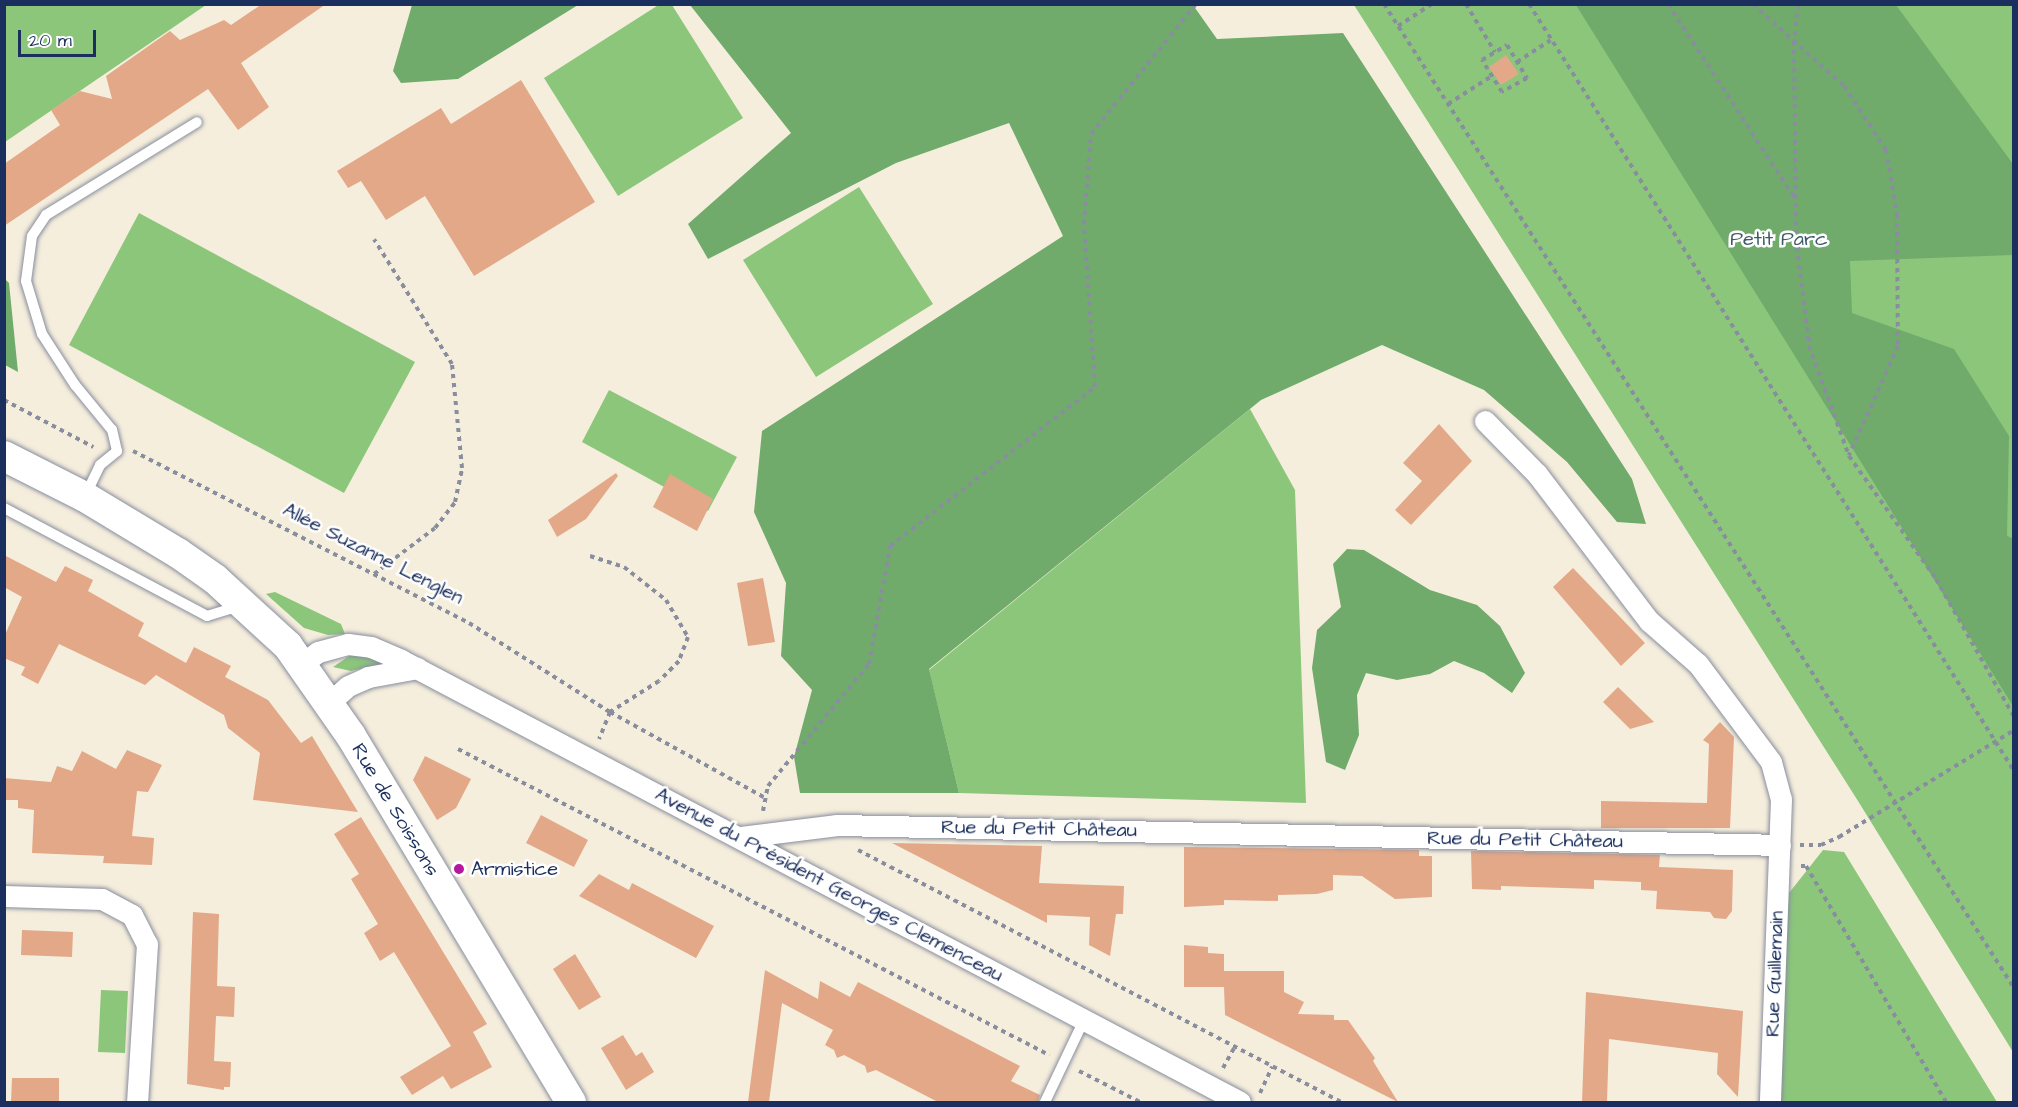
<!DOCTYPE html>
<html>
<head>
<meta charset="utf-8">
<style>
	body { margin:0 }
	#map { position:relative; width:2018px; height:1107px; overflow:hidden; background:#f6eedd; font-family:"Architects Daughter",sans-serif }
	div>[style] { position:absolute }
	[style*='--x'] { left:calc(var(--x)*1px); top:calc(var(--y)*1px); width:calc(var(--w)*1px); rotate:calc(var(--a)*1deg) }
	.green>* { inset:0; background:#8bc67b }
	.forest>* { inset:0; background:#70ab6b }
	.building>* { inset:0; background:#e2a888 }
	.path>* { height:4px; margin-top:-2px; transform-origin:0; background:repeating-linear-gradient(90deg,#888e9e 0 4.5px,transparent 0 9px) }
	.roads { filter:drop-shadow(0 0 2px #888e9e) drop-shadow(0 0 2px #888e9e) }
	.lane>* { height:10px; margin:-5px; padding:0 5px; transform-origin:5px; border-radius:5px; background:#fff }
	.street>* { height:21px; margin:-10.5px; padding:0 10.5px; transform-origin:10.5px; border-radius:10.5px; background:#fff }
	.secondary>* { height:30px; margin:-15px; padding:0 15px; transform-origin:15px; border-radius:15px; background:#fff }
	.dots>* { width:16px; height:16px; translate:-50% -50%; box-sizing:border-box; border:3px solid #fff; border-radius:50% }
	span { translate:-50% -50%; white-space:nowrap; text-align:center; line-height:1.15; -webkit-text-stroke:5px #fff; paint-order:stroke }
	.park-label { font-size:20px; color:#3d5c67 }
	.street-label { font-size:20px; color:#1b2f5e }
	.poi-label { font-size:20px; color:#1b2f5e }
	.left { translate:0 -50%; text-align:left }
	.frame { position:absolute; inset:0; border:6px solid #1b2f5e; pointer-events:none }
	.scale { position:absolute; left:18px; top:30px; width:78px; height:27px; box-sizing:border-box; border:3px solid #1b2f5e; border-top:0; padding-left:8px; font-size:18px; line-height:21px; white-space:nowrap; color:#1b2f5e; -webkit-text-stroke:4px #fff; paint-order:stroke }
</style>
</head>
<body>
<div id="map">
	<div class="green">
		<i style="clip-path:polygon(660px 4px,672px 5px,743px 118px,618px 196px,544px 78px)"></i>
		<i style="clip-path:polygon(5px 5px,206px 5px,5px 142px)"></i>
		<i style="clip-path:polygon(1354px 5px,2013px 5px,2013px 1052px,1858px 801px)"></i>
		<i style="clip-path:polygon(859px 187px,933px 304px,816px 377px,743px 260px)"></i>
		<i style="clip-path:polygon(139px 213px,415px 362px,344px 493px,69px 345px)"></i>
		<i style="clip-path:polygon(609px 390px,737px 457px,708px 511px,582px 442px)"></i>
		<i style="clip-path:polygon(1250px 409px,1295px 490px,1306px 803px,959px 793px,929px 670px)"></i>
		<i style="clip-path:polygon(275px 592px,341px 624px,345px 634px,328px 635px,304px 628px,266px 594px)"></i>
		<i style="clip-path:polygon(352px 654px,393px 661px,351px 671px,333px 667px)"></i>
		<i style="clip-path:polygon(1823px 850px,1844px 852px,1997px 1102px,1777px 1102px,1789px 893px)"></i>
		<i style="clip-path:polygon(101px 990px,128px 991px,125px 1053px,98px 1052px)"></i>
	</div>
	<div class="forest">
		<i style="clip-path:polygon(412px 5px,413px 4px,578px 5px,458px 79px,401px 83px,393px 71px)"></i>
		<i style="clip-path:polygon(1193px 5px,1217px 39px,1343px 33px,1632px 479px,1646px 524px,1617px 522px,1567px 462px,1484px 390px,1382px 345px,1261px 400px,929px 669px,959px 793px,800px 793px,794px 757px,812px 690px,781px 656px,786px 583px,754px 512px,762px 431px,1063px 236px,1009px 123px,896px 163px,708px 259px,688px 224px,791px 133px,690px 5px)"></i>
		<i style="clip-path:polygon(1576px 5px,1896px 5px,2013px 164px,2013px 255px,1850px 261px,1852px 313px,1954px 349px,2009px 436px,2007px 536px,2014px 539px,2013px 706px)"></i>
		<i style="clip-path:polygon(5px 279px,9px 283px,18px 372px,5px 365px)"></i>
		<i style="clip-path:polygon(1347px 549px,1364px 550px,1430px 590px,1477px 605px,1500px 626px,1525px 673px,1512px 693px,1484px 673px,1454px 661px,1430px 674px,1397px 680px,1366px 673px,1357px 695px,1359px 735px,1345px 770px,1326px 762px,1312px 668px,1317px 630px,1341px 607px,1333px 564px)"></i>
	</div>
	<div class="building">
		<i style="clip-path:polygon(262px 4px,326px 4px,241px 63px,269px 107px,238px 130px,208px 89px,4px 226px,4px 164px,60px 125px,51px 110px,80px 91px,112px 99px,106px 76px,170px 31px,180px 40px,224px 20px,231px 25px)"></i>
		<i style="clip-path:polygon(1506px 55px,1519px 74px,1501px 85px,1489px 67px)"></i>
		<i style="clip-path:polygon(521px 80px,595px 202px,474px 276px,425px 196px,386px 220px,361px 181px,348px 188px,337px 171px,441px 108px,451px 124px)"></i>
		<i style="clip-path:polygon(1439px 424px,1472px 461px,1411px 525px,1395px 510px,1422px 481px,1403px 463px)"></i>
		<i style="clip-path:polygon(616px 473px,618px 476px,586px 519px,557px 537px,548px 520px)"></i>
		<i style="clip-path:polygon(670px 474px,713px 499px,697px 531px,653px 507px)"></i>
		<i style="clip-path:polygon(4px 555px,56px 582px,65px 566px,93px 580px,88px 591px,144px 623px,138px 636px,186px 663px,194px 647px,231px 666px,225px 677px,268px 700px,301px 743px,312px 736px,358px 812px,253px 800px,260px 753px,228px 728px,224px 715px,156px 675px,145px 685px,59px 644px,38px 684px,21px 675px,25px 667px,4px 658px,4px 637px,22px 597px,4px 587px)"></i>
		<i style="clip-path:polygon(1573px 568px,1645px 643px,1621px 666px,1553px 587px)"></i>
		<i style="clip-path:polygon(763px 578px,775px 642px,748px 646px,737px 583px)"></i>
		<i style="clip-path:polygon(1618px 687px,1654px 722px,1630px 729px,1603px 702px)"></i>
		<i style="clip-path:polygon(1720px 722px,1734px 737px,1730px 828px,1601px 828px,1601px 801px,1707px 803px,1709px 744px,1703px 740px)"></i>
		<i style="clip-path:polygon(127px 750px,162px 765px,148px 792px,137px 791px,132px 836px,154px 838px,152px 865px,103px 863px,104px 856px,32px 853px,34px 810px,18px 808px,18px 800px,4px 800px,4px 778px,51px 782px,57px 766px,72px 771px,82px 751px,116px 769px)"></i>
		<i style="clip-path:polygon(425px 756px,471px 779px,456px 808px,437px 820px,413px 780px)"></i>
		<i style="clip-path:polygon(541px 815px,588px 840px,574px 867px,526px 843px)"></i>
		<i style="clip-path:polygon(361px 817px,487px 1024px,473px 1032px,492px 1067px,451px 1089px,443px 1076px,412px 1095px,400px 1077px,451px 1046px,394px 952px,380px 961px,364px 933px,378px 924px,351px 879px,359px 874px,334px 834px)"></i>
		<i style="clip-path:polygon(892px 843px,1042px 846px,1039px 883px,1124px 886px,1123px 914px,1116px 914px,1110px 956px,1089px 945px,1090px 917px,1047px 915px,1047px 923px)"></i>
		<i style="clip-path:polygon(1184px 847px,1419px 850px,1419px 856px,1432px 856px,1432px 897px,1395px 899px,1362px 876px,1333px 875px,1333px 890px,1317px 894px,1278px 895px,1278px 901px,1224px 900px,1224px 905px,1184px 907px)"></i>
		<i style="clip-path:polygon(1471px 851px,1660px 855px,1659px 867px,1733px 870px,1732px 911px,1726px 919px,1714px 918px,1710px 912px,1656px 909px,1657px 891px,1641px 890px,1641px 882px,1594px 880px,1594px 889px,1501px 886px,1501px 890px,1472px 889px)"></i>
		<i style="clip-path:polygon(599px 874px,629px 890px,632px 883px,714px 926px,696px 958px,579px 896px)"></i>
		<i style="clip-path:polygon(193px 912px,219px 914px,217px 986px,235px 987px,234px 1017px,216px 1016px,214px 1061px,231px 1062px,230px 1087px,224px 1087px,224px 1090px,187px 1084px)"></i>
		<i style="clip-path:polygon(22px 930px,73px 932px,72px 957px,21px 955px)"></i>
		<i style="clip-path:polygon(1184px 945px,1208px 947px,1208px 953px,1224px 954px,1224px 971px,1284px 971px,1284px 992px,1304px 1002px,1298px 1014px,1334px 1015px,1334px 1020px,1348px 1020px,1375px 1058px,1373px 1061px,1398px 1102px,1225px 1015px,1224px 987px,1184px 987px)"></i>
		<i style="clip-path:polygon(575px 954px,601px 997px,579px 1010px,553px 969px)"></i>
		<i style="clip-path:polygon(765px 970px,818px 999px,820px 981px,850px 997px,858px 982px,1020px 1066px,1011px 1081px,1040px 1095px,1038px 1102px,938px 1102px,876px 1070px,867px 1073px,865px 1066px,844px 1055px,837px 1058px,834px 1050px,825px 1045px,833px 1030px,782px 1003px,769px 1102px,748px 1102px)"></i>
		<i style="clip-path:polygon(1586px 992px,1743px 1011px,1738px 1097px,1717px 1074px,1718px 1053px,1609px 1039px,1607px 1102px,1582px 1102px)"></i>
		<i style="clip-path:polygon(623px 1035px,636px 1056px,642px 1052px,654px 1072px,626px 1090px,601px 1048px)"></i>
		<i style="clip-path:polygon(12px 1078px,59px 1078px,59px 1102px,11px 1102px)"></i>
	</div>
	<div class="path">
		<i style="--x:1384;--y:4;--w:1168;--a:57.37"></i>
		<i style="--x:1466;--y:4;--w:56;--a:58.9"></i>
		<i style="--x:1529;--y:4;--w:907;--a:57.69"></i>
		<i style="--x:1668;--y:4;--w:233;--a:56.9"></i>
		<i style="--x:1753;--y:4;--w:122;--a:42"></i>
		<i style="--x:1844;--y:86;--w:77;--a:56.7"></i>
		<i style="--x:1886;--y:150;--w:65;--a:80.2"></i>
		<i style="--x:1897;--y:214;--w:132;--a:89.6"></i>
		<i style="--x:1898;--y:346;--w:120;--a:114.2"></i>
		<i style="--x:1798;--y:4;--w:37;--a:96"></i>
		<i style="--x:1794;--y:41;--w:197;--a:89.4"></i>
		<i style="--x:1796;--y:238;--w:109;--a:83.1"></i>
		<i style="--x:1809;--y:346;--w:117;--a:70"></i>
		<i style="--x:1849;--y:456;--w:151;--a:54.7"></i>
		<i style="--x:1936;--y:579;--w:159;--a:60.5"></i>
		<i style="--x:1398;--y:26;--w:40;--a:-32.9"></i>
		<i style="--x:1507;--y:45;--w:39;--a:59"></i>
		<i style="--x:1527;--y:78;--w:29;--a:151"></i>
		<i style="--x:1502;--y:92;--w:38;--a:-122"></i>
		<i style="--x:1482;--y:60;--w:29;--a:-31"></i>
		<i style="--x:1517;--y:62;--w:40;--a:-32.9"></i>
		<i style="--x:1448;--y:104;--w:52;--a:-32.5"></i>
		<i style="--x:4;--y:400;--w:101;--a:27.8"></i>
		<i style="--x:133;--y:451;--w:377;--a:27.1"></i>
		<i style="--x:469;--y:623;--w:167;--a:32.3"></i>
		<i style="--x:610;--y:712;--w:29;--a:112"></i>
		<i style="--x:590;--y:556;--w:36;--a:18"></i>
		<i style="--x:624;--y:567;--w:53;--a:38.2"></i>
		<i style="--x:666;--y:600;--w:43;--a:59.3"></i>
		<i style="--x:688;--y:637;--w:26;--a:111"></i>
		<i style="--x:679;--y:661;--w:28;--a:135"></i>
		<i style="--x:659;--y:681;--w:58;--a:147.7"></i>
		<i style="--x:610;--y:712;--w:177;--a:29"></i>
		<i style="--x:374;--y:574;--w:76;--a:-37"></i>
		<i style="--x:435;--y:528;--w:33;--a:-52"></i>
		<i style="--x:455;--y:502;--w:35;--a:-78"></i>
		<i style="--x:462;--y:468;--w:104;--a:-95.5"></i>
		<i style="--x:452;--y:364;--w:147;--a:-122"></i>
		<i style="--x:458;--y:749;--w:666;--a:27.37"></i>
		<i style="--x:763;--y:811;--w:25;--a:-79"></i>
		<i style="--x:768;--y:786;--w:158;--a:-50.4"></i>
		<i style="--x:869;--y:664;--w:120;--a:-79.9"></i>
		<i style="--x:890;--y:546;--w:259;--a:-37.8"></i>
		<i style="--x:1095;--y:387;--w:163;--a:-93.9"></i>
		<i style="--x:1084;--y:224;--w:90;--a:-85.6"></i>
		<i style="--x:1091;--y:134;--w:167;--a:-51.1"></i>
		<i style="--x:1800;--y:845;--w:21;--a:0"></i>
		<i style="--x:1821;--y:845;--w:20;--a:-24"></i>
		<i style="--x:1839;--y:837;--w:205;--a:-31.4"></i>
		<i style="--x:858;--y:850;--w:545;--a:27.55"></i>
		<i style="--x:1801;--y:866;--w:5;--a:0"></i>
		<i style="--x:1806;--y:866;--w:274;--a:59.3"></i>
		<i style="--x:1223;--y:1068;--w:23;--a:-61"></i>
		<i style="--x:1079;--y:1071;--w:68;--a:26.9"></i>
		<i style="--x:1260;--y:1093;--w:29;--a:-65"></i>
	</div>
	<div class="roads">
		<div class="lane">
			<i style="--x:86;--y:494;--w:32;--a:-64"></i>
			<i style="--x:100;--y:465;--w:22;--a:-39"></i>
			<i style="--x:117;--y:451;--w:22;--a:-103"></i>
			<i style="--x:112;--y:430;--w:58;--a:-129.4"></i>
			<i style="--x:75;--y:385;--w:61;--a:-122.9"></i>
			<i style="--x:42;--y:334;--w:55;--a:-106.8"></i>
			<i style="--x:26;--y:281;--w:45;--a:-82.4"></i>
			<i style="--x:32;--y:236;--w:25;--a:-56"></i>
			<i style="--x:46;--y:215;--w:177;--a:-31.6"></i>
			<i style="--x:4;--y:508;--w:230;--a:28"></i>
			<i style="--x:207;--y:616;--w:34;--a:-17"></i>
			<i style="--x:1045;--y:1102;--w:91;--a:-64.6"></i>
		</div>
		<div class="street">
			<i style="--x:1485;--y:421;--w:74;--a:45.5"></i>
			<i style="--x:1537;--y:474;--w:185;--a:52.7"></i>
			<i style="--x:1649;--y:621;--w:65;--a:41.3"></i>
			<i style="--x:1698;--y:664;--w:122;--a:53.3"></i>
			<i style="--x:1771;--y:762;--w:38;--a:75"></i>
			<i style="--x:1781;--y:799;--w:303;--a:92.1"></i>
			<i style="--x:302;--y:664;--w:20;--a:-37"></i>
			<i style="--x:318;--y:652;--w:31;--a:-15"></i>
			<i style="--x:348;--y:644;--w:23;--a:7"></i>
			<i style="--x:371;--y:647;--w:33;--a:23"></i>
			<i style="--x:401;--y:660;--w:948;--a:27.78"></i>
			<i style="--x:329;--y:703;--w:25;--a:-42"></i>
			<i style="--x:348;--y:686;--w:22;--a:-24"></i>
			<i style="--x:368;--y:677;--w:50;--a:-10.4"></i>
			<i style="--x:741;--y:837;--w:97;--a:-7.1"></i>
			<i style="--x:837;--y:825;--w:943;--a:1.21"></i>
			<i style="--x:4;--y:896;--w:98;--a:1.8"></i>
			<i style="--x:102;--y:899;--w:34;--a:28"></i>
			<i style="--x:132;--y:915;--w:33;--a:63"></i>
			<i style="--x:147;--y:944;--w:158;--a:93.6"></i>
		</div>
		<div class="secondary">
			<i style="--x:4;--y:456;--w:91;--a:26.8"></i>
			<i style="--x:85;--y:497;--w:109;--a:31.1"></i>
			<i style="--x:178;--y:553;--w:45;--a:35.1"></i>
			<i style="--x:215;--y:579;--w:99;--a:42.5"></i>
			<i style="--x:288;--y:646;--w:110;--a:55"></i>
			<i style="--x:351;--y:736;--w:427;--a:59"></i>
		</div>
	</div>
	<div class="dots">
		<i style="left:459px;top:869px;background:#b5179e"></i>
	</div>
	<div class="park-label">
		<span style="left:1779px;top:239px">Petit Parc</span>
	</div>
	<div class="street-label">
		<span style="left:373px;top:554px;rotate:27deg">Allée Suzanne Lenglen</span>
		<span style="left:395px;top:810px;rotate:59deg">Rue de Soissons</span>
		<span style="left:1039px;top:829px;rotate:1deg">Rue du Petit Château</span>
		<span style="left:1525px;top:840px;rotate:1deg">Rue du Petit Château</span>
		<span style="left:829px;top:885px;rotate:28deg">Avenue du Président Georges Clemenceau</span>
		<span style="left:1775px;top:974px;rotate:-88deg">Rue Guillemain</span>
	</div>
	<div class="poi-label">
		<span class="left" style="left:471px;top:869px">Armistice</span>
	</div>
	<div class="frame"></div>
	<div class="scale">20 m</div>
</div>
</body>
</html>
